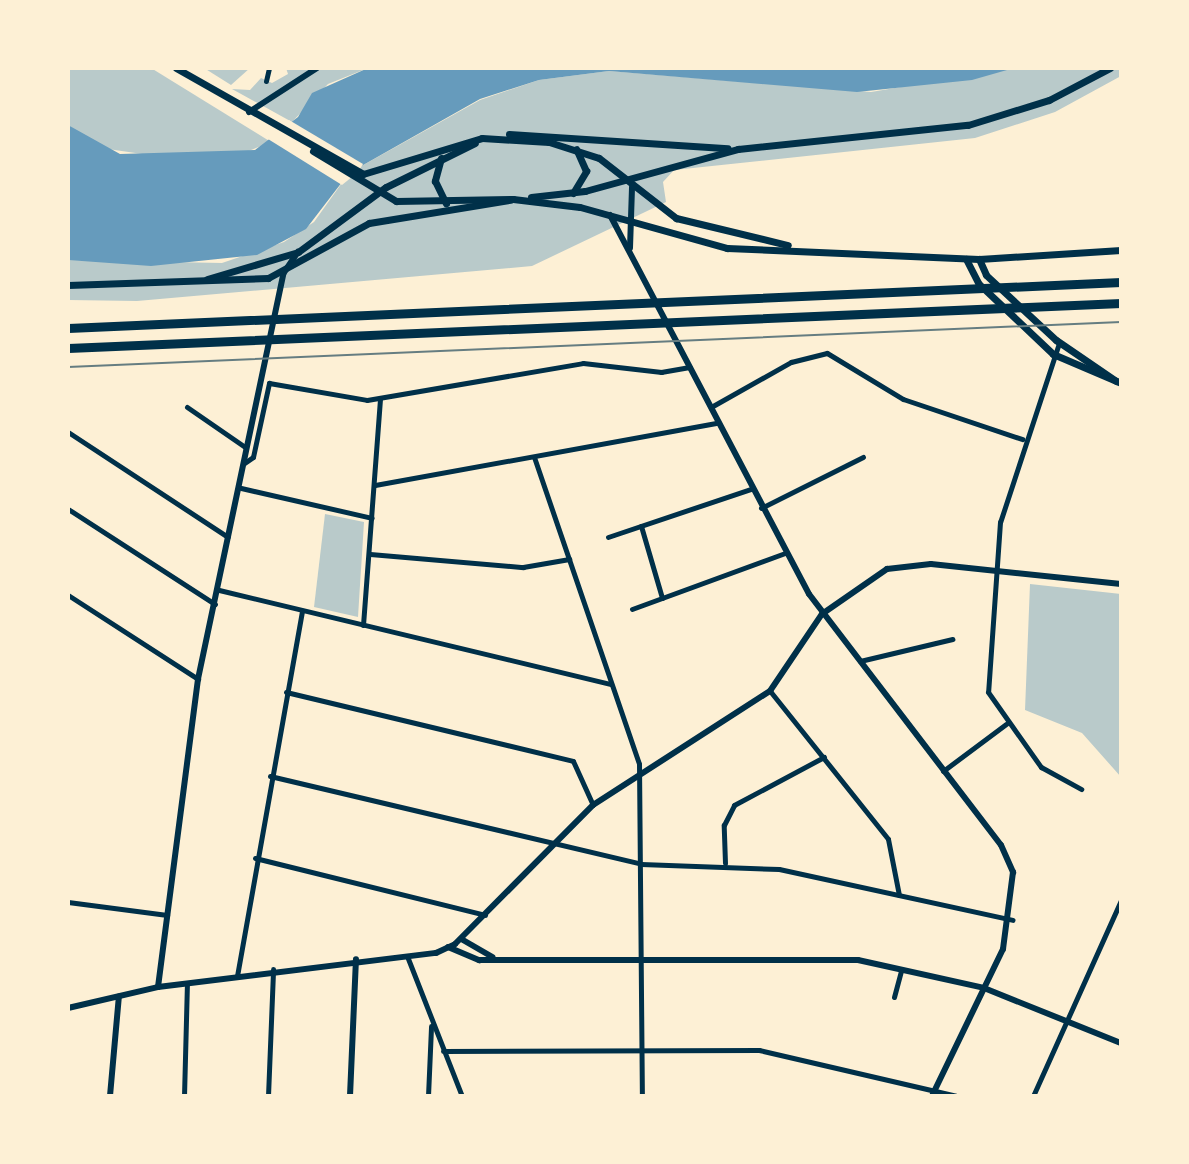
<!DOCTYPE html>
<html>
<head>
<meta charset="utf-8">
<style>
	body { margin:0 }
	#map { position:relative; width:1189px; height:1164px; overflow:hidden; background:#fdf0d5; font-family:"PT Sans Narrow",sans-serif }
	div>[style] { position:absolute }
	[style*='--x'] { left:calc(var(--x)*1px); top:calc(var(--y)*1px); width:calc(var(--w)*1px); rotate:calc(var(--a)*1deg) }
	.green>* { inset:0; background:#b9caca }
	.water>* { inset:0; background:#669bbc }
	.pier>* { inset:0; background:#fdf0d5 }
	.minor>* { height:5px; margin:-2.5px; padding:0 2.5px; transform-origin:2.5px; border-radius:2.5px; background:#003049 }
	.tertiary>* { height:6px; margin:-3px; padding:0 3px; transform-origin:3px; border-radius:3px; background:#003049 }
	.secondary>* { height:7px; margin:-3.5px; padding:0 3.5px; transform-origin:3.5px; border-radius:3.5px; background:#003049 }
	.primary>* { height:7px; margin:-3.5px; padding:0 3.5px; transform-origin:3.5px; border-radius:3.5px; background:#003049 }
	.motorway>* { height:9px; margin:-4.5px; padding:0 4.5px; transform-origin:4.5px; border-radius:4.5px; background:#003049 }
	.rail>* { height:2px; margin:-1px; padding:0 1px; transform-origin:1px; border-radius:1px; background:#657d81 }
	span { translate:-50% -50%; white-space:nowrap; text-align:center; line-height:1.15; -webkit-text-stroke:6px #fdf0d5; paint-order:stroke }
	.frame { position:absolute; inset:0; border:70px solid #fdf0d5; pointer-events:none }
</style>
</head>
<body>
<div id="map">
	<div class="green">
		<i style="clip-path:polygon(68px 68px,151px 68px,271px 142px,246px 152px,170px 158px,101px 148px,68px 125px)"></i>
		<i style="clip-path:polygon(204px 68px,250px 68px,231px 85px)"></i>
		<i style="clip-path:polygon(286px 68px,368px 68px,328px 84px,292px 122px,232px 89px,250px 90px,261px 78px,272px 83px,288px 74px)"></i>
		<i style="clip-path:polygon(1014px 68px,1121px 68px,1121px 76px,1055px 112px,975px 138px,674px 170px,663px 182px,666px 202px,532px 266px,137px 301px,68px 300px,68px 260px,222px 263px,284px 242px,314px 222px,349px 173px,480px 100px,539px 80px,609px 71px,871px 92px)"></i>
		<i style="clip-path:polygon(325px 514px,364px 522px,358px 617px,314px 607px)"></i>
		<i style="clip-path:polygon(1030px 584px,1121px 594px,1121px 777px,1082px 733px,1025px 710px)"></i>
	</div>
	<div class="water">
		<i style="clip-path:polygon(368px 68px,1014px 68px,972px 80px,857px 92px,609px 71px,539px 80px,480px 99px,349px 173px,306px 229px,257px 255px,151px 266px,68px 260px,68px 125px,120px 154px,255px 150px,298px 117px,312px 93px)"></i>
	</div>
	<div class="pier">
		<i style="clip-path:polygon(289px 120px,363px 164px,358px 172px,342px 185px,268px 139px)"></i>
	</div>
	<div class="minor">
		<i style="--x:266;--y:81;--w:13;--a:-77"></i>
		<i style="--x:1059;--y:343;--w:188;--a:108.2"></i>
		<i style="--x:1000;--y:522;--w:170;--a:94"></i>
		<i style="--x:988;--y:692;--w:92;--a:54.8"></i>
		<i style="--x:1041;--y:767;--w:46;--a:28.8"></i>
		<i style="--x:187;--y:407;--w:70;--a:34.6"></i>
		<i style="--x:711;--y:407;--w:92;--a:-29.4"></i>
		<i style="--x:791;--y:362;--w:37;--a:-14"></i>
		<i style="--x:827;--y:353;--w:89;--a:31.2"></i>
		<i style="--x:903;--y:399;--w:126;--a:18.6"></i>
		<i style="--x:68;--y:432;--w:191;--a:33.3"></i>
		<i style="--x:534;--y:457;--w:324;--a:71.1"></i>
		<i style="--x:639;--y:764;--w:332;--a:89.5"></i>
		<i style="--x:243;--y:464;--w:12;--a:-35"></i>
		<i style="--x:253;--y:457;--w:76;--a:-77.8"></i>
		<i style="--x:269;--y:383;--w:99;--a:9.8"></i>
		<i style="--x:367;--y:400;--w:219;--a:-9.7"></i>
		<i style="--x:583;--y:363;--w:79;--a:6.6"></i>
		<i style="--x:661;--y:372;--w:29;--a:-10"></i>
		<i style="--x:375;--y:485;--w:348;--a:-10.3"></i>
		<i style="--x:241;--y:488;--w:134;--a:12.9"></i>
		<i style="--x:761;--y:508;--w:114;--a:-26.6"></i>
		<i style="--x:68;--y:509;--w:175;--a:32.9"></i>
		<i style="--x:641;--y:526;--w:75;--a:73.7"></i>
		<i style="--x:608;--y:537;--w:151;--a:-18.6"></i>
		<i style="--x:370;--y:554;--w:154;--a:4.9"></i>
		<i style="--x:523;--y:567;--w:47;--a:-9.9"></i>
		<i style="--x:219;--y:590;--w:403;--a:13.5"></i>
		<i style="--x:68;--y:595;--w:155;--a:32.9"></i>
		<i style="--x:632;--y:609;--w:163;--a:-20.1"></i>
		<i style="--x:363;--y:625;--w:227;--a:-85.7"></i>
		<i style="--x:860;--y:661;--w:95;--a:-13.4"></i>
		<i style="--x:770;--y:691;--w:189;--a:51.4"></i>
		<i style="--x:888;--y:839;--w:57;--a:78.9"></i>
		<i style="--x:286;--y:692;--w:295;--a:13.5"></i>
		<i style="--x:573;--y:761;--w:48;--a:65.6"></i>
		<i style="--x:943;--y:771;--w:79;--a:-36.7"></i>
		<i style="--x:270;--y:776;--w:381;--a:13.3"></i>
		<i style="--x:641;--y:864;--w:138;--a:2.1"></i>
		<i style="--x:779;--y:869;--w:239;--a:12.3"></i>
		<i style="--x:255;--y:858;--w:237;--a:13.9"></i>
		<i style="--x:725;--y:863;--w:38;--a:-92"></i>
		<i style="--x:724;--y:825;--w:22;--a:-63"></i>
		<i style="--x:734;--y:805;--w:102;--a:-28.1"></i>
		<i style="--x:68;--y:902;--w:100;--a:7.5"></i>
		<i style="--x:407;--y:956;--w:150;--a:68.6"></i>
		<i style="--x:237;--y:976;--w:371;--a:-79.9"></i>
		<i style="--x:894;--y:997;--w:28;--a:-75"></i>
		<i style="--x:443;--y:1051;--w:316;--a:-0.2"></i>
		<i style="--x:759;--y:1050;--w:202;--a:13.1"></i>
		<i style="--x:184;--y:1096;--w:113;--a:-88.5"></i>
		<i style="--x:268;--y:1096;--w:127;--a:-87.7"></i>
		<i style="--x:428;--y:1096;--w:70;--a:-87.5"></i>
		<i style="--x:1033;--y:1096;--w:215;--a:-65.8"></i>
	</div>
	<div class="tertiary">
		<i style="--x:249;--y:112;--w:81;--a:-32.9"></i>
		<i style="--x:610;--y:215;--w:428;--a:62.3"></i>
		<i style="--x:809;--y:594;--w:316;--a:52.6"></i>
		<i style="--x:1001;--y:845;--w:30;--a:66"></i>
		<i style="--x:1013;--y:872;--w:78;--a:97.4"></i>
		<i style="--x:1003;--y:949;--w:163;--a:115.8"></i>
		<i style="--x:630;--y:248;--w:61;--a:-88.1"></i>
		<i style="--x:463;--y:940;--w:34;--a:30"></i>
		<i style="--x:448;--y:947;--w:34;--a:23"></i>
		<i style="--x:479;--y:960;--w:379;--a:0"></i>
		<i style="--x:858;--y:960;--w:129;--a:12.5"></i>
		<i style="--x:984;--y:988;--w:148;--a:21.9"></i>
		<i style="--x:158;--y:987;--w:311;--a:-82.6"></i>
		<i style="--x:198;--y:679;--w:414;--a:-78.1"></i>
		<i style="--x:283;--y:274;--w:27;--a:-56"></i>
		<i style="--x:68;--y:1008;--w:92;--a:-13.1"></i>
		<i style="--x:158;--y:987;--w:280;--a:-7"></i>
		<i style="--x:436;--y:953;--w:21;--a:-25"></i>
		<i style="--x:455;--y:944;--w:196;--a:-45.2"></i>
		<i style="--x:593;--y:805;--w:211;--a:-32.8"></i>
		<i style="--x:770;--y:691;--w:93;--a:-56"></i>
		<i style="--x:822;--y:614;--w:79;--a:-34.7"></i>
		<i style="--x:887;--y:569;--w:44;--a:-6.5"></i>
		<i style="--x:931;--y:564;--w:191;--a:6"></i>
		<i style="--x:110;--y:1096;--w:100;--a:-84.9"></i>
		<i style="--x:350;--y:1096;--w:137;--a:-87.5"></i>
	</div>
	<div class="secondary">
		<i style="--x:207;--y:279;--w:95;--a:-16.5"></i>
		<i style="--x:298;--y:252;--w:109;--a:-36.5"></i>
		<i style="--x:386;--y:187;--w:99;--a:-26.3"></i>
		<i style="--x:68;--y:285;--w:200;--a:-2"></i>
		<i style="--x:268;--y:278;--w:115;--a:-28.6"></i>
		<i style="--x:369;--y:223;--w:143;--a:-9.3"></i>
	</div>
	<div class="primary">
		<i style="--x:176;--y:68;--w:215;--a:29.5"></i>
		<i style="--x:363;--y:174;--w:124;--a:-16.8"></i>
		<i style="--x:482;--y:138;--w:67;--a:3.4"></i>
		<i style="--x:549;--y:142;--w:52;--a:17.7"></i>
		<i style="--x:599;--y:158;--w:98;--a:37.9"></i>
		<i style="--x:676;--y:218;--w:115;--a:13.6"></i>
		<i style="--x:509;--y:134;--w:219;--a:3.7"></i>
		<i style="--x:313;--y:151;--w:97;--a:31.1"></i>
		<i style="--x:396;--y:201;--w:117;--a:-1"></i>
		<i style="--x:513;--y:199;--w:67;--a:6.8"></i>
		<i style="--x:580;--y:207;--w:153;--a:15.6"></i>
		<i style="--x:727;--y:248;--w:252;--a:2.5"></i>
		<i style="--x:979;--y:259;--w:142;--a:-3.6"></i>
		<i style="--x:441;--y:158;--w:24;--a:105"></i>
		<i style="--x:435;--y:181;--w:25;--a:64"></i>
		<i style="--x:573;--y:193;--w:26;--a:-59"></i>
		<i style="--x:586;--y:171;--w:24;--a:-114"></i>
		<i style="--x:531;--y:197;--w:54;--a:-6.3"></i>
		<i style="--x:585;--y:191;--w:159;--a:-15.4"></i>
		<i style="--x:738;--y:149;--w:231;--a:-6"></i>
		<i style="--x:968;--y:125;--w:85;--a:-17.2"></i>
		<i style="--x:1049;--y:100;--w:69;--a:-27.7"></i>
		<i style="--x:966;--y:259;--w:28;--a:63"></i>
		<i style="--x:979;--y:284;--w:102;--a:43.4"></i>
		<i style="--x:1053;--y:354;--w:74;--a:23.1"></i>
		<i style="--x:979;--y:259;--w:17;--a:66"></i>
		<i style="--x:986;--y:275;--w:96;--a:42.9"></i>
		<i style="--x:1056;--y:340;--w:73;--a:34.3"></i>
	</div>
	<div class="motorway">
		<i style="--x:68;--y:328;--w:1054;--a:-2.5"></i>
		<i style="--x:68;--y:348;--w:1054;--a:-2.45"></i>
	</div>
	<div class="rail">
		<i style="--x:68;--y:367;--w:1054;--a:-2.45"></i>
	</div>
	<div class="frame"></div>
</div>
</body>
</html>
